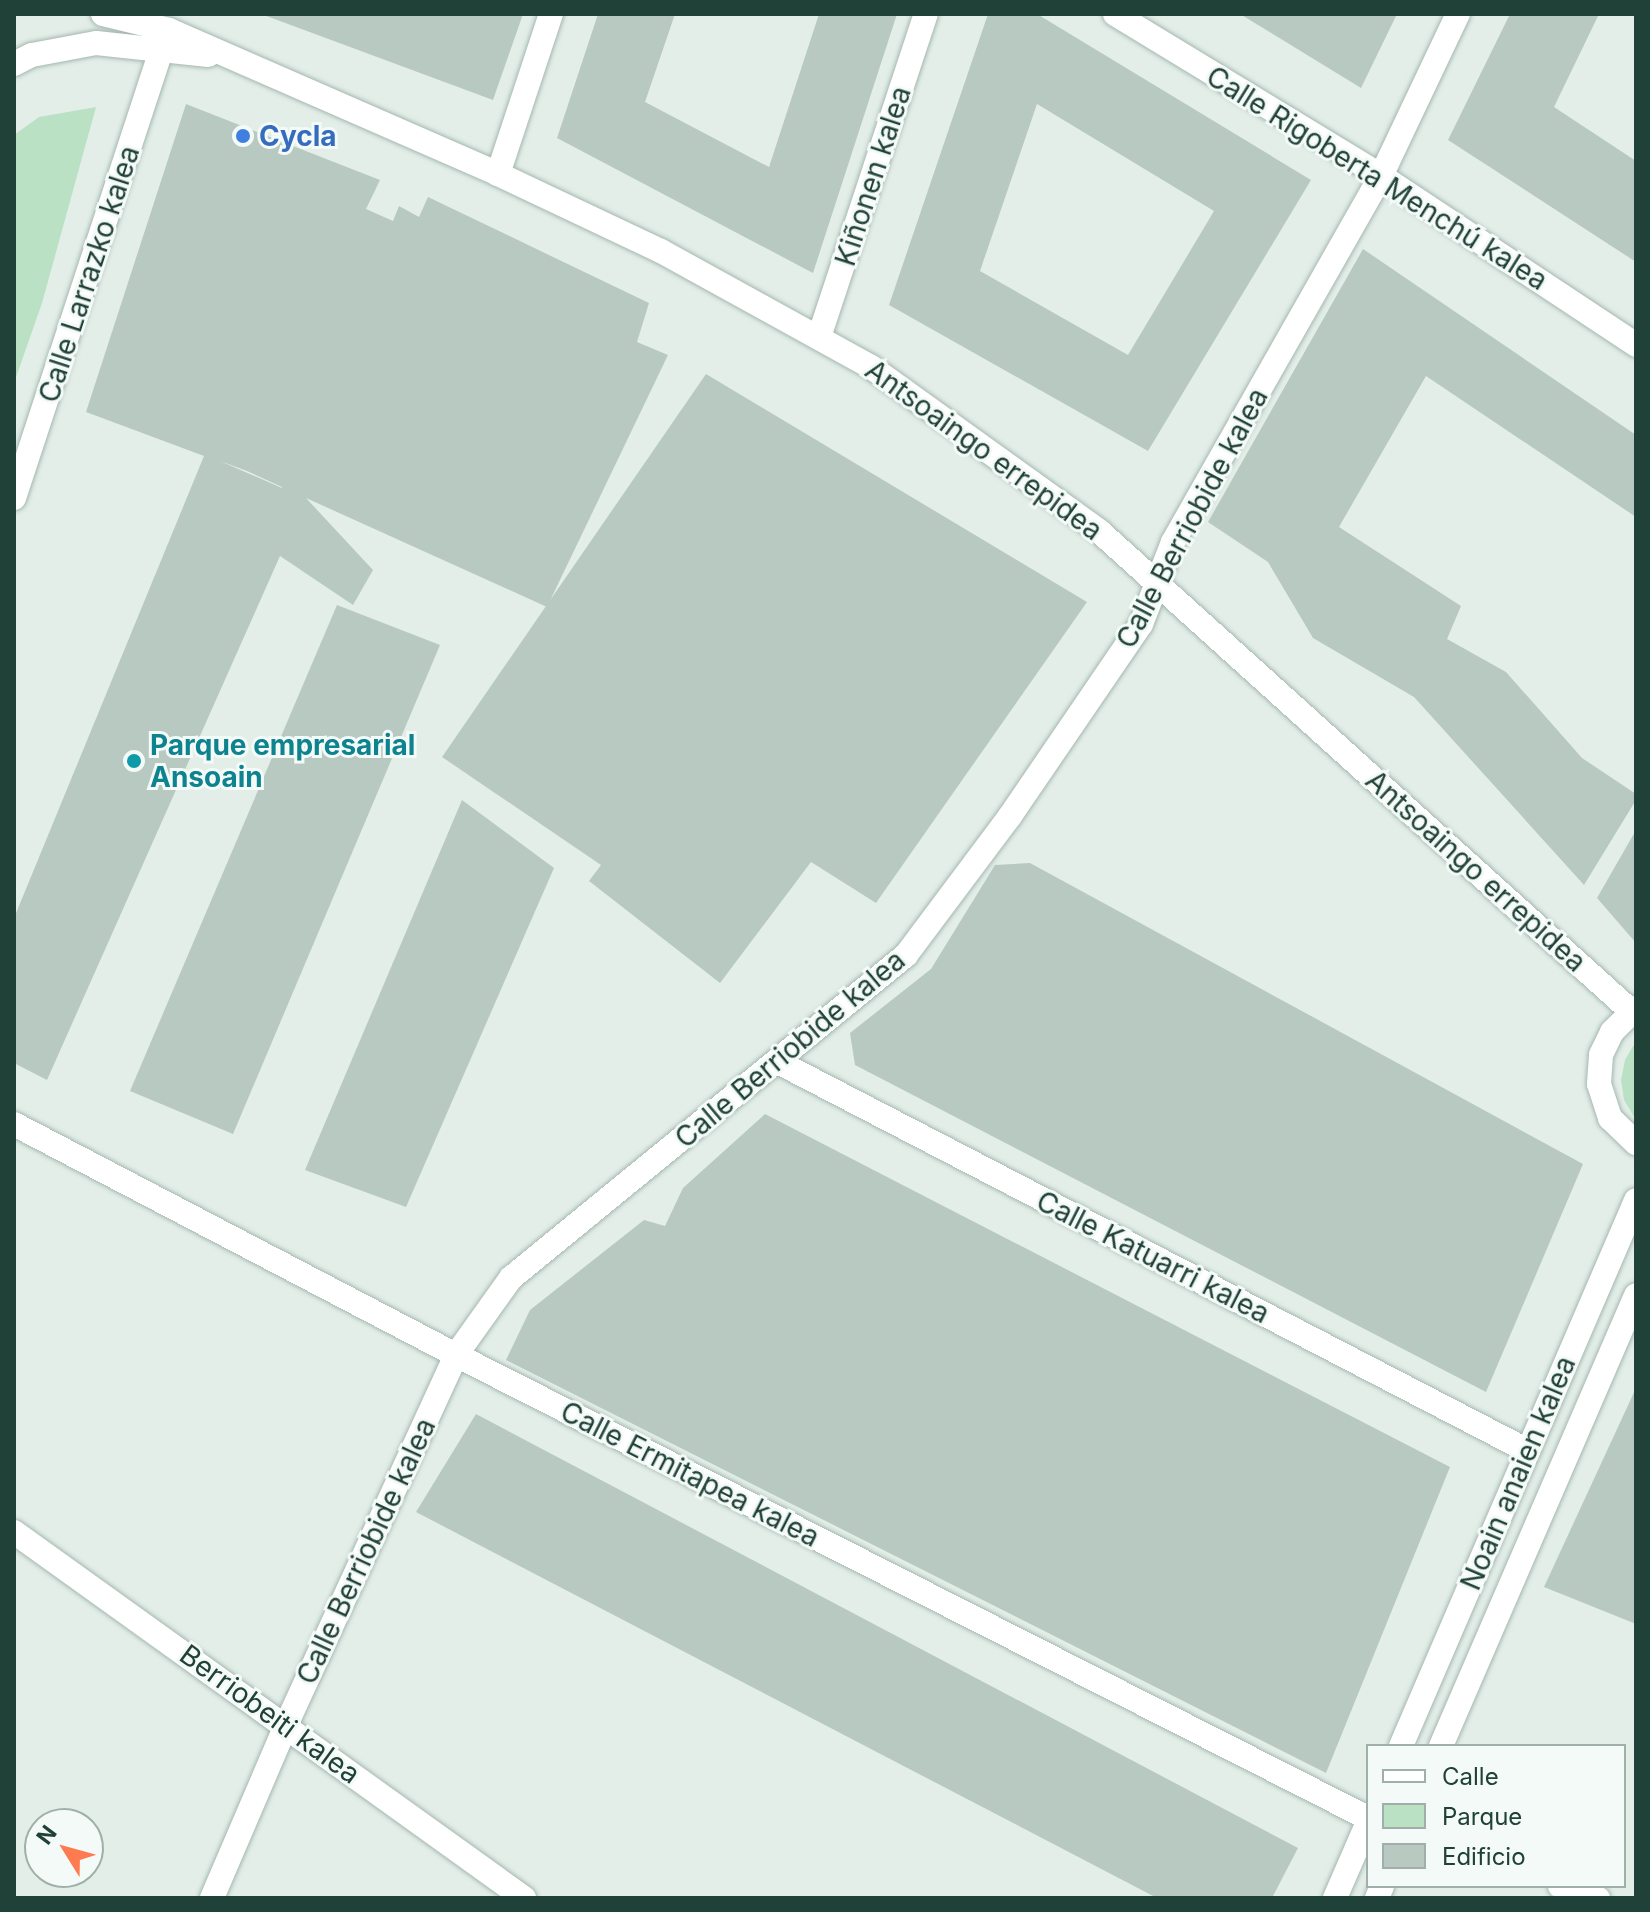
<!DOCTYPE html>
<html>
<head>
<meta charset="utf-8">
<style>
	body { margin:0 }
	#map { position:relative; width:1650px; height:1912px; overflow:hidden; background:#e3eee9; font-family:Inter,sans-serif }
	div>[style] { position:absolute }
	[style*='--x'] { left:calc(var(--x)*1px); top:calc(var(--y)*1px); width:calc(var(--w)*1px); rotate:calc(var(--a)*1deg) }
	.green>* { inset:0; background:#bae1c4 }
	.building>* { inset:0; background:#b8c9c2 }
	.roads { filter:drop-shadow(0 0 2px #a5b7b0) drop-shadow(0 0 2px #a5b7b0) }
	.street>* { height:24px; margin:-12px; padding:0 12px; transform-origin:12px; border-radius:12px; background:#fff }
	.secondary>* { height:24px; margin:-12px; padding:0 12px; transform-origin:12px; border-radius:12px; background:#fff }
	.dots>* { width:22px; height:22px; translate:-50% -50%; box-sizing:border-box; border:4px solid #f4faf7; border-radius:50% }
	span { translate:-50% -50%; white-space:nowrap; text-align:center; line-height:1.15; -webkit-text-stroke:6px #f4faf7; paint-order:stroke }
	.shop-label { font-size:28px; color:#366cbe; font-weight:700 }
	.left { translate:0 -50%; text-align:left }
	.street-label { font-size:28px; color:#204138 }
	.culture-label { font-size:28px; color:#0d838f; font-weight:700 }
	.frame { position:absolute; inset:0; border:16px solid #204138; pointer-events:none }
	.legend { position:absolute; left:1366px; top:1744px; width:260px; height:144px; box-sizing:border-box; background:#f4faf7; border:2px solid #9fb0ab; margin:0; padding:10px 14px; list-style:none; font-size:24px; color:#204138 }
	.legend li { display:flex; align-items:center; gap:16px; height:40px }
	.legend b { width:40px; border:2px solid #9fb0ab }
	.north { position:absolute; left:24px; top:1808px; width:80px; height:80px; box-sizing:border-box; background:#f4faf7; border:2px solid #9fb0ab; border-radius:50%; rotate:307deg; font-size:22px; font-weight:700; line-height:32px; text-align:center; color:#204138 }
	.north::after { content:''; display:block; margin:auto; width:28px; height:36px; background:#fe7a50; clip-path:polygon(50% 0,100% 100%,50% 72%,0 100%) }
</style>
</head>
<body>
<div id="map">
	<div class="green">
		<i style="clip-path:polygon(96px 107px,42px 303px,14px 383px,14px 135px,39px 117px)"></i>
		<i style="clip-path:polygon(1636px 1041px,1636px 1120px,1624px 1100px,1621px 1080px,1625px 1060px)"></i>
	</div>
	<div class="building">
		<i style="clip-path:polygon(261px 14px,523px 14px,493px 100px)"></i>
		<i style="clip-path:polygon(598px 14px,675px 14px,645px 102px,769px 167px,819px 14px,897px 14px,813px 273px,557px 138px)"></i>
		<i style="clip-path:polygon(evenodd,988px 14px,1037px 14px,1311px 180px,1148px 451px,889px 305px,988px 14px,1037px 104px,1214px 211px,1128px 355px,980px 271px,1037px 104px)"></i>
		<i style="clip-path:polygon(1240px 14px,1397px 14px,1361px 88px)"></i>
		<i style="clip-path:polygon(1510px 14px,1599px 14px,1554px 107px,1636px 161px,1636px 262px,1448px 140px)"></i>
		<i style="clip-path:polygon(evenodd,186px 104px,380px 180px,366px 209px,393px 221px,399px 206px,419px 217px,428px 197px,649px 303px,637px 342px,668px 355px,547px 607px,306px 498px,373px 570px,353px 605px,280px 556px,47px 1080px,14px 1063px,14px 918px,204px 456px,86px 412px,186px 104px,220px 461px,247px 471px,282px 487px,282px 488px,220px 461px)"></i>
		<i style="clip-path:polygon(1363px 249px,1636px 435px,1636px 517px,1426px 376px,1339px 527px,1461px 606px,1447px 639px,1506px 672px,1582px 758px,1636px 794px,1636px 800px,1584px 885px,1414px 697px,1313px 638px,1268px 562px,1208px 522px)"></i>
		<i style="clip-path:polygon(706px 374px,1087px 602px,876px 903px,811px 862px,720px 983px,589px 881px,601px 865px,442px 757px)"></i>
		<i style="clip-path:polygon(337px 605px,440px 645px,233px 1134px,130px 1091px)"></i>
		<i style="clip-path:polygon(462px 800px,554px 868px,406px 1207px,305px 1170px)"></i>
		<i style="clip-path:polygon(1636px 830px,1636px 943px,1597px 898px)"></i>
		<i style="clip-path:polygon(1030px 863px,1583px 1164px,1486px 1392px,855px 1065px,850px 1033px,931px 969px,995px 865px)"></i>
		<i style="clip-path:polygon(765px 1114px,1450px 1467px,1326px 1773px,506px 1360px,530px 1310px,644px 1220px,665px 1226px,683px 1188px)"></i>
		<i style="clip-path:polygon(1636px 1388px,1636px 1624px,1544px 1587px)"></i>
		<i style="clip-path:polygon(476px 1414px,1298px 1848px,1272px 1898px,1157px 1898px,416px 1512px)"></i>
	</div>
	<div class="roads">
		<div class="street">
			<i style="--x:1115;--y:14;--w:311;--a:31.3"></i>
			<i style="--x:1381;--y:176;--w:306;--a:33.5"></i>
			<i style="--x:498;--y:174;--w:169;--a:-71.7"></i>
			<i style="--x:819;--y:337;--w:340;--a:-71.7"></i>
			<i style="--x:14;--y:498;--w:472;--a:-71.8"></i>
			<i style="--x:778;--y:1062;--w:845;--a:27.41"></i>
			<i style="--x:14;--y:1124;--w:499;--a:27.6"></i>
			<i style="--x:456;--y:1355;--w:1023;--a:26.92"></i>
			<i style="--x:14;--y:1532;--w:628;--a:35.67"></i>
			<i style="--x:1560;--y:1886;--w:40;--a:18"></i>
			<i style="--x:212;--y:1898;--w:188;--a:-66.8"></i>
			<i style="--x:286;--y:1725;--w:407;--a:-65.3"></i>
			<i style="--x:456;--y:1355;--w:95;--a:-54.5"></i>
			<i style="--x:511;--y:1278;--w:510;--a:-39.27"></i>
			<i style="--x:906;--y:955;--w:174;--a:-53.2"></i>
			<i style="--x:1010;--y:816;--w:232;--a:-55.7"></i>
			<i style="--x:1141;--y:624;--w:88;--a:-68.7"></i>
			<i style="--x:1173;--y:542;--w:421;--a:-60.4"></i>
			<i style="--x:1381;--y:176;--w:179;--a:-64.6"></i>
		</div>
		<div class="secondary">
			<i style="--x:103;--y:14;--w:68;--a:13.6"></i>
			<i style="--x:169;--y:30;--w:359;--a:23.6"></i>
			<i style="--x:498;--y:174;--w:180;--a:25.3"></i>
			<i style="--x:661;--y:251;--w:240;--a:28.9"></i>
			<i style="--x:871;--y:367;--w:281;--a:35.7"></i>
			<i style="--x:1099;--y:531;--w:717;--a:42.06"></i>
			<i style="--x:14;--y:64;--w:20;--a:-27"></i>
			<i style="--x:32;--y:55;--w:65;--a:-10.6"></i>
			<i style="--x:96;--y:43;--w:113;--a:6.1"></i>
			<i style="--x:1636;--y:1008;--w:34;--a:135"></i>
			<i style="--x:1612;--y:1032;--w:25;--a:116"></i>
			<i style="--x:1601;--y:1055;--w:29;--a:94"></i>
			<i style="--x:1599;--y:1084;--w:36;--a:72"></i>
			<i style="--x:1610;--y:1118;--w:36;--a:44"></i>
			<i style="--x:1401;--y:1746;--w:594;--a:-66.71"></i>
			<i style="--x:1441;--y:1746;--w:491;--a:-66.6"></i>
			<i style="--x:1335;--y:1898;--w:83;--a:-66.5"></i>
			<i style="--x:1377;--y:1898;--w:13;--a:-67"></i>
		</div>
	</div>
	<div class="dots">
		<i style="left:243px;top:136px;background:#3f7fe0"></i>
		<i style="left:134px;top:761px;background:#0f9aa8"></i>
	</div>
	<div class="shop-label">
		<span class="left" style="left:259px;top:136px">Cycla</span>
	</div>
	<div class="street-label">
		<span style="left:873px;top:176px;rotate:-72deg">Kiñonen kalea</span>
		<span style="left:1377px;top:178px;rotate:32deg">Calle Rigoberta Menchú kalea</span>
		<span style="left:89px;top:274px;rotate:-72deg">Calle Larrazko kalea</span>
		<span style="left:984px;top:450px;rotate:36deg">Antsoaingo errepidea</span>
		<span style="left:1192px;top:518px;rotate:-62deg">Calle Berriobide kalea</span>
		<span style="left:1476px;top:871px;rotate:42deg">Antsoaingo errepidea</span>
		<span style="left:790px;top:1049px;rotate:-40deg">Calle Berriobide kalea</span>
		<span style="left:1153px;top:1257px;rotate:27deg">Calle Katuarri kalea</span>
		<span style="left:1518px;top:1473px;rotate:-67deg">Noain anaien kalea</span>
		<span style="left:690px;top:1474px;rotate:27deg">Calle Ermitapea kalea</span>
		<span style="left:366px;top:1551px;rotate:-65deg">Calle Berriobide kalea</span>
		<span style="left:270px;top:1714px;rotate:36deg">Berriobeiti kalea</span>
	</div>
	<div class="culture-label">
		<span class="left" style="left:150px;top:761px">Parque empresarial<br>Ansoain</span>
	</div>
	<div class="frame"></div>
	<ul class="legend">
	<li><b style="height:10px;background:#fff"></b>Calle</li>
	<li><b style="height:22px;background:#bae1c4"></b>Parque</li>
	<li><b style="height:22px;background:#b8c9c2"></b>Edificio</li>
	</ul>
	<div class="north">N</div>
</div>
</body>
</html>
